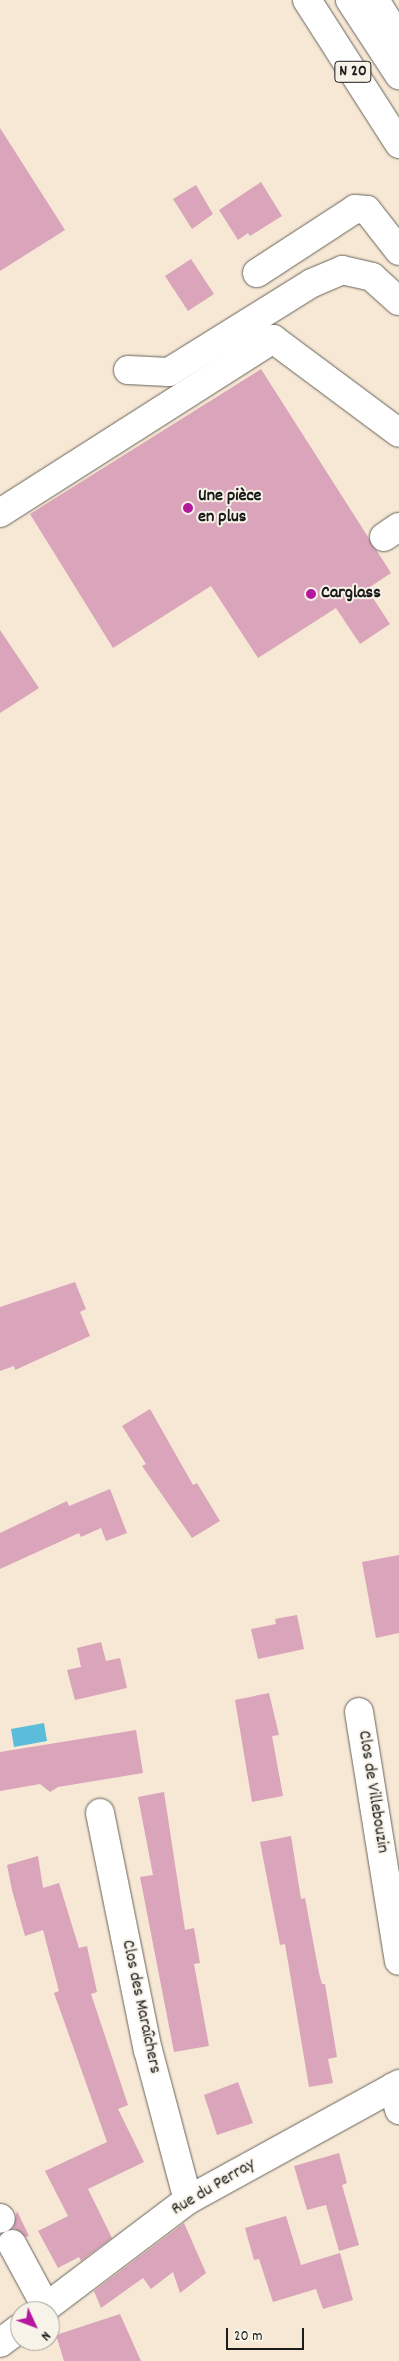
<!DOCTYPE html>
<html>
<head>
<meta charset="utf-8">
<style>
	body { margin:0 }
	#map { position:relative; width:399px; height:2361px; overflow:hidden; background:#f6e8d4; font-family:Dekko,sans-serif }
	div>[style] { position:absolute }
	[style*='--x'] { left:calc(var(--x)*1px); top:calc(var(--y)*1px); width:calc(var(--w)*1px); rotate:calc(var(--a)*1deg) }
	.water>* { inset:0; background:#5bbdd9 }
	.building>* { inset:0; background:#daa4bb }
	.roads { filter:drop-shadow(0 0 1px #68635c) drop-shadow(0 0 1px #68635c) }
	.minor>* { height:28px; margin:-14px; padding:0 14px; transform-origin:14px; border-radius:14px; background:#fff }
	.major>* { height:28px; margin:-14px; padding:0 14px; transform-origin:14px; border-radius:14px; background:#fff }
	.dots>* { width:14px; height:14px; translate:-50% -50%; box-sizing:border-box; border:2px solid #f7f3e8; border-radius:50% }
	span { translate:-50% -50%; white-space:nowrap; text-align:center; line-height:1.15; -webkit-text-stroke:4px #f7f3e8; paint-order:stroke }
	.shield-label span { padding:1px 4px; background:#f7f3e8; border:1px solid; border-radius:4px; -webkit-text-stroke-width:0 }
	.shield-label { font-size:16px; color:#1c1c1c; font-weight:700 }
	.poi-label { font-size:18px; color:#1c1c1c; font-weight:700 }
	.left { translate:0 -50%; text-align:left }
	.street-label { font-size:18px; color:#1c1c1c }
	.north { position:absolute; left:10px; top:2301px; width:50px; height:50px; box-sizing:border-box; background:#f7f3e8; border:1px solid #9f9d96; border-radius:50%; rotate:133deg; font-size:14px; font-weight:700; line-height:20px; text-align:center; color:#1c1c1c }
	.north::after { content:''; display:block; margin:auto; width:18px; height:22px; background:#b5179e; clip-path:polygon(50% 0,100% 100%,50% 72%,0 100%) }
	.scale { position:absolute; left:226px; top:2328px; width:78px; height:22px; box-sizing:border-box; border:2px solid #1c1c1c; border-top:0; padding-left:6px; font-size:15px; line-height:18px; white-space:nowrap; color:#1c1c1c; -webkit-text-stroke:4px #f7f3e8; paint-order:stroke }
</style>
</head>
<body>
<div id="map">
	<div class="water">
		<i style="clip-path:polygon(44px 1723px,47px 1741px,14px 1747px,11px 1729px)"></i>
	</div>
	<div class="building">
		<i style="clip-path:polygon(0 128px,65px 230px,0 271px)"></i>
		<i style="clip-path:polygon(261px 182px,282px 216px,250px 236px,248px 233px,238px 240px,219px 210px)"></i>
		<i style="clip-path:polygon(196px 185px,213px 214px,192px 229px,173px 199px)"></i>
		<i style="clip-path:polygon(191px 259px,214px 294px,188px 311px,165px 276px)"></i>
		<i style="clip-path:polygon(261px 369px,391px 573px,367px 589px,390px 624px,360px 644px,336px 608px,258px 658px,211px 586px,113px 648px,30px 514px)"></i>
		<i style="clip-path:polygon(0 630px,39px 688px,0 713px)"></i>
		<i style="clip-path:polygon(75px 1282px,86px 1309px,80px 1312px,90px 1336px,15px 1370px,14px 1366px,0 1371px,0 1307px)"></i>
		<i style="clip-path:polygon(150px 1409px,193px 1485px,197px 1483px,220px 1521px,192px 1538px,142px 1466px,146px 1464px,122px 1426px)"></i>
		<i style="clip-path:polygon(110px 1489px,127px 1533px,106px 1541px,101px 1528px,81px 1537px,79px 1533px,0 1569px,0 1533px,67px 1501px,69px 1506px)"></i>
		<i style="clip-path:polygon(399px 1555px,399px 1633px,376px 1638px,362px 1562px)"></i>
		<i style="clip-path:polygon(297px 1615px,304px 1649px,258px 1659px,251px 1629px,276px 1624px,275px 1619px)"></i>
		<i style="clip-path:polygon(101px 1642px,106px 1661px,120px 1658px,127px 1688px,75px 1700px,67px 1670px,81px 1667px,77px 1648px)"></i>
		<i style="clip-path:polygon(269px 1693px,279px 1735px,272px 1736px,283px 1796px,252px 1802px,235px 1700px)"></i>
		<i style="clip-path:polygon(136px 1730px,143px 1773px,58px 1787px,50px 1792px,40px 1784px,0 1791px,0 1752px)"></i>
		<i style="clip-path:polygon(164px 1792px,185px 1930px,194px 1928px,200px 1963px,194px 1964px,209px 2046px,174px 2052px,140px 1877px,153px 1875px,138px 1797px)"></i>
		<i style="clip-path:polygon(291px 1836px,301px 1899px,305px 1898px,319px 1973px,322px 1984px,325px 1984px,337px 2057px,328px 2059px,333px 2083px,309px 2087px,285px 1944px,280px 1945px,260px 1842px)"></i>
		<i style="clip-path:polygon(38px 1856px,43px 1888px,59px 1883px,79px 1948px,87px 1946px,97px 1992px,91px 1994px,128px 2105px,118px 2109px,144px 2162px,88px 2189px,112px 2238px,81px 2261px,79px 2257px,58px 2268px,38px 2231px,68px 2216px,45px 2171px,107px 2142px,54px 1993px,59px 1991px,43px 1930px,25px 1936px,12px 1890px,7px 1865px)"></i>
		<i style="clip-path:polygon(238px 2082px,253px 2123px,217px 2135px,204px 2095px)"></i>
		<i style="clip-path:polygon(339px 2153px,347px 2183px,342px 2185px,359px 2245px,339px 2251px,326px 2205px,307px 2210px,294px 2166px)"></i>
		<i style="clip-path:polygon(17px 2211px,29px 2236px,26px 2237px,13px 2228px)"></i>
		<i style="clip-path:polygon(286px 2216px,301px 2265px,340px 2253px,353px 2300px,323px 2309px,316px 2289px,273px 2302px,259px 2259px,254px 2260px,245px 2228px)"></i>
		<i style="clip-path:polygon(184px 2223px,206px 2273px,180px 2293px,173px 2272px,151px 2289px,143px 2278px,101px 2308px,94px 2291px)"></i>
		<i style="clip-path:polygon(120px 2314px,141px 2361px,64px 2361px,56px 2335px)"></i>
	</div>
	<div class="roads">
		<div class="minor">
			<i style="--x:375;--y:0;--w:46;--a:58.4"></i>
			<i style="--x:257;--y:273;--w:117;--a:-33.1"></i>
			<i style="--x:355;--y:209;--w:12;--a:5"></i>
			<i style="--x:367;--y:210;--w:52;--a:52"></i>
			<i style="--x:128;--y:370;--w:41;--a:2.8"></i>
			<i style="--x:169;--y:372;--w:168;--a:-31.9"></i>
			<i style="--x:312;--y:283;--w:33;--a:-23"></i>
			<i style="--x:342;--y:270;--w:31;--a:13"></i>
			<i style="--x:372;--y:277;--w:36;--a:42"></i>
			<i style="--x:0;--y:513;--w:324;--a:-32.5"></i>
			<i style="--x:273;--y:339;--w:157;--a:36.7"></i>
			<i style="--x:384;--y:537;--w:18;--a:-34"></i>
			<i style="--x:359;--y:1712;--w:252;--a:80.9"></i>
			<i style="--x:100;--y:1813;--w:242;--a:78.6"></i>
			<i style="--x:148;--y:2050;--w:155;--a:75.1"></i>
			<i style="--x:393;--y:2087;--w:24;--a:75"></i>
			<i style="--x:0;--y:2218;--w:1;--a:45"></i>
			<i style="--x:12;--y:2244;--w:72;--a:61.6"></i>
			<i style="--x:41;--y:2311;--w:184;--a:-37.1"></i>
			<i style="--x:188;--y:2200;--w:241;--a:-28.8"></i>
			<i style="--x:0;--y:2343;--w:25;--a:-37"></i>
		</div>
		<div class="major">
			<i style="--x:307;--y:0;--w:171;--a:57.4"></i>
			<i style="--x:350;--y:0;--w:90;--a:56.8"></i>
		</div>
	</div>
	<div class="dots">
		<i style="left:188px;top:508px;background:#b5179e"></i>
		<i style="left:311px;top:594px;background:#b5179e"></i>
	</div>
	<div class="shield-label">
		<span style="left:353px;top:72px">N 20</span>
	</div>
	<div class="poi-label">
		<span class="left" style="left:198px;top:508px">Une pièce<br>en plus</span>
		<span class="left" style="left:321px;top:594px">Carglass</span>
	</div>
	<div class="street-label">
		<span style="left:372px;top:1792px;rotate:81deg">Clos de Villebouzin</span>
		<span style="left:140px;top:2007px;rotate:78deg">Clos des Maraîchers</span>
		<span style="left:214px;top:2188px;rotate:-31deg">Rue du Perray</span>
	</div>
	<div class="north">N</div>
	<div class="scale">20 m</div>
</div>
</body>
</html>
